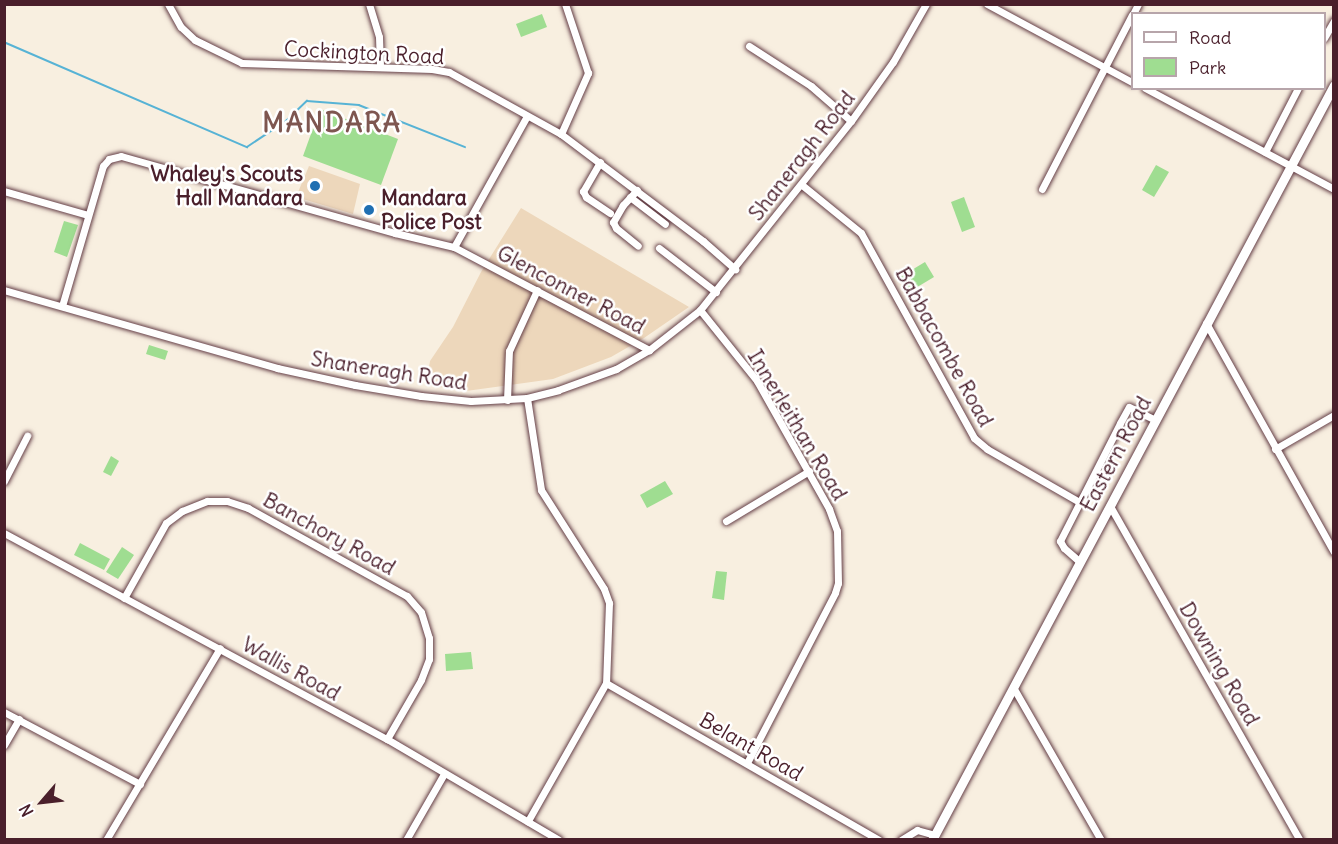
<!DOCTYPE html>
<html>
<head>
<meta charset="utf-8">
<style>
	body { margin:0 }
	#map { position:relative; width:1338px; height:844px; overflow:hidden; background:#f8efe0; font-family:Delius,sans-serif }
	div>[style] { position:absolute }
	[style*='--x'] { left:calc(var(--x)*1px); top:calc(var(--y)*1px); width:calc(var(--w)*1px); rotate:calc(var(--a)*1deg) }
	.built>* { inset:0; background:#edd7bb }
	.green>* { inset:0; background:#9fdd91 }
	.stream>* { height:1.5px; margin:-0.75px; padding:0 0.75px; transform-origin:0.75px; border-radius:0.75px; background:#57b3d5 }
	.roads { filter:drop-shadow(0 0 2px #643e46) drop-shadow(0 0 2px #643e46) }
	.minor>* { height:7px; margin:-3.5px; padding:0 3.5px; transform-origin:3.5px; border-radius:3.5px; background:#fff }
	.major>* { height:9px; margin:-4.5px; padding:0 4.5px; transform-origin:4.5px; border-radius:4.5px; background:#fff }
	.dots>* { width:16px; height:16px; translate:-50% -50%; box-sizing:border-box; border:3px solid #fff; border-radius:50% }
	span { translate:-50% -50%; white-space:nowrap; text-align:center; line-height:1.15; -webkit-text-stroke:5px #fff; paint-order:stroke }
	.street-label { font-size:21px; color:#4a1f2b }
	.poi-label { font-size:21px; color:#4a1f2b; font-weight:700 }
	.right { translate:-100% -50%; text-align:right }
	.left { translate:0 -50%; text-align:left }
	.district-label { font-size:27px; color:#7e5650; font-weight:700; letter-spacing:1.5px }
	.frame { position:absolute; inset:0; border:6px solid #4a1f2b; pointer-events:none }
	.legend { position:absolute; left:1131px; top:12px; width:195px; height:78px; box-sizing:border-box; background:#fff; border:2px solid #b7a5aa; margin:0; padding:8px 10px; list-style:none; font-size:18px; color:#4a1f2b }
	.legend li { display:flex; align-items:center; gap:12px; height:30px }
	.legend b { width:30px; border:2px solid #b7a5aa }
	.north { position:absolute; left:12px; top:772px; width:60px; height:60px; -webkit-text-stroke:4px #fff; paint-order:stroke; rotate:242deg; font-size:16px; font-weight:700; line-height:24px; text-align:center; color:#4a1f2b }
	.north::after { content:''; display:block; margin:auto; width:21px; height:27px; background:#4a1f2b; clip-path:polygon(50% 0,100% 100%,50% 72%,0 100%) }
</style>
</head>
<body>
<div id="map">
	<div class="built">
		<i style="clip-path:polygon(309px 166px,360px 184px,353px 214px,296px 197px)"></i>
		<i style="clip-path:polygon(521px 208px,689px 307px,644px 338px,611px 357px,553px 379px,466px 391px,426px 385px,430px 361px,453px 327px,481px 272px)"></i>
	</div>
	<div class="green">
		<i style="clip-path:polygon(542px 14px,547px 27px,521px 37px,516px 24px)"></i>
		<i style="clip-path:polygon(320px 109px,398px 139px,381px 185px,303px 156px)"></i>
		<i style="clip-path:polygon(1156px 165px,1169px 172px,1154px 197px,1142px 190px)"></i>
		<i style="clip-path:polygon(964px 197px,975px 227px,962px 232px,951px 202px)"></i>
		<i style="clip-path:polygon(64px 221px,78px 225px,67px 257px,54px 252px)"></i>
		<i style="clip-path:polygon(925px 262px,934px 277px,909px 292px,900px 277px)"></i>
		<i style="clip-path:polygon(149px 345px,168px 351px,165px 360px,146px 354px)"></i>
		<i style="clip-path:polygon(111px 456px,119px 461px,111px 476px,103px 472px)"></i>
		<i style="clip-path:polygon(665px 481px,673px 494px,647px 508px,640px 495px)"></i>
		<i style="clip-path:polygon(80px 543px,110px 559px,104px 570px,74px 555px)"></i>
		<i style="clip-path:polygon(122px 547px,134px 555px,118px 579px,106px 572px)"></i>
		<i style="clip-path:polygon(716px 571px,727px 572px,724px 600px,712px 598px)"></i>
		<i style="clip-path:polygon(471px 652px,473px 669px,446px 671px,445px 654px)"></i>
	</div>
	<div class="stream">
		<i style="--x:4;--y:42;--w:265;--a:23.4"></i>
		<i style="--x:247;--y:147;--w:47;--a:-33.7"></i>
		<i style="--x:286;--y:121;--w:29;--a:-44"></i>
		<i style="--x:307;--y:101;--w:52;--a:4.4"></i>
		<i style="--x:359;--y:105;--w:114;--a:21.6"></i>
	</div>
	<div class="roads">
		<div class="minor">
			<i style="--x:168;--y:4;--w:26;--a:61"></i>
			<i style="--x:181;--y:27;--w:19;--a:43"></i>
			<i style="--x:195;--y:40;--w:52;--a:26.1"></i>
			<i style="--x:242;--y:63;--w:190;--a:1.8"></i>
			<i style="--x:432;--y:69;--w:17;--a:10"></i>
			<i style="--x:449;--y:72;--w:128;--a:29"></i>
			<i style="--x:561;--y:134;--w:178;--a:37"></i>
			<i style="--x:703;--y:241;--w:43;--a:41.2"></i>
			<i style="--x:369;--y:4;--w:34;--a:73"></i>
			<i style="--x:379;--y:37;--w:30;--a:88"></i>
			<i style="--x:987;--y:4;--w:165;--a:28.3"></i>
			<i style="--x:1133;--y:14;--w:11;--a:-63"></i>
			<i style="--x:1324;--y:38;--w:20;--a:-60"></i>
			<i style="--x:749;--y:46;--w:74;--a:32.8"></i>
			<i style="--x:811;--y:86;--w:53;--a:41.2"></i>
			<i style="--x:1145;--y:88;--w:214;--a:28.1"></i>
			<i style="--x:561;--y:134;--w:67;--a:-66.1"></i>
			<i style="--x:588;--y:73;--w:73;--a:-108.4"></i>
			<i style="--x:1265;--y:152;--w:72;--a:-62.7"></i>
			<i style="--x:600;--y:162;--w:34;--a:120"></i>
			<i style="--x:583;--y:191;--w:7;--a:63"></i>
			<i style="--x:586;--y:197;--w:29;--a:34"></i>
			<i style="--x:802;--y:185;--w:76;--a:39.1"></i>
			<i style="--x:861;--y:233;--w:234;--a:61.1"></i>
			<i style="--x:974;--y:438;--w:17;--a:40"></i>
			<i style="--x:987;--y:449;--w:106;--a:29.9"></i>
			<i style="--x:1042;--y:189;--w:196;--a:-62.7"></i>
			<i style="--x:637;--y:190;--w:21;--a:133"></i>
			<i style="--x:623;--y:205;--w:20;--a:120"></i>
			<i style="--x:613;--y:222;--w:7;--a:63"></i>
			<i style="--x:616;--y:228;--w:28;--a:39"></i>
			<i style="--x:4;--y:191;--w:87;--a:15.9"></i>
			<i style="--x:630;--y:197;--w:44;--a:37.6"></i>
			<i style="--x:454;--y:247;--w:150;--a:-60.9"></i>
			<i style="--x:659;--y:248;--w:72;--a:37.7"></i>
			<i style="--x:4;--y:290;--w:284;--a:15.9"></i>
			<i style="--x:277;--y:368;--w:80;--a:12.3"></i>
			<i style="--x:355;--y:385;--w:67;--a:9.5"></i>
			<i style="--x:421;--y:396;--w:50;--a:5.7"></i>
			<i style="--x:471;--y:401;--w:56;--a:-3.1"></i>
			<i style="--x:527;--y:398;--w:32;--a:-14"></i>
			<i style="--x:558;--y:390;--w:62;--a:-19.9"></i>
			<i style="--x:616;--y:369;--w:38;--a:-30"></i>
			<i style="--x:649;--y:350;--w:65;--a:-38.1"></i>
			<i style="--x:700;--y:310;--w:242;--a:-51.4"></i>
			<i style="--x:851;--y:121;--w:72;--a:-54.6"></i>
			<i style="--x:893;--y:62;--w:67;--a:-60.4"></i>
			<i style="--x:62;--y:306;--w:146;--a:-73.7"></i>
			<i style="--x:103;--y:166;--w:9;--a:-49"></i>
			<i style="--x:109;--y:159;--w:12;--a:-14"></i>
			<i style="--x:121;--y:156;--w:285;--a:15.7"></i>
			<i style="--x:395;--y:233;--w:61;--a:13.3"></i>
			<i style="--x:454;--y:247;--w:221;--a:27.8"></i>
			<i style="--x:700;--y:310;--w:91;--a:51.2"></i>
			<i style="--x:757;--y:381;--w:147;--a:60.6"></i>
			<i style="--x:829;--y:509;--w:23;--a:70"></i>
			<i style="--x:837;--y:531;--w:52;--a:88.9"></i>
			<i style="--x:838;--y:583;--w:10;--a:107"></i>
			<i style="--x:835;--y:593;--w:191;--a:117.4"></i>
			<i style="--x:1206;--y:323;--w:262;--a:60.8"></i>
			<i style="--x:527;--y:398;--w:93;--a:81.3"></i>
			<i style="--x:541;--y:490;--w:117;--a:57.5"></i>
			<i style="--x:604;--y:589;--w:15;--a:70"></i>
			<i style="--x:609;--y:603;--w:80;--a:92.1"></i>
			<i style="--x:606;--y:683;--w:159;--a:119.5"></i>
			<i style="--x:507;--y:400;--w:49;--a:-87.7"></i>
			<i style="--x:509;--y:351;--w:67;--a:-65.3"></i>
			<i style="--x:1275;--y:449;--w:68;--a:-30"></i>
			<i style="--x:4;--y:481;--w:51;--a:-62.9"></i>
			<i style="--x:1110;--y:506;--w:384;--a:60.4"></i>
			<i style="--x:726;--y:521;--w:97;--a:-31.1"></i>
			<i style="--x:4;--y:533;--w:435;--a:28.3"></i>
			<i style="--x:387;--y:739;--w:199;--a:30.4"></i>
			<i style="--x:1080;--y:562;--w:21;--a:-139"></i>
			<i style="--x:1064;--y:548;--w:8;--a:-120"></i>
			<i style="--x:1060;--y:541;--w:132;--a:-63"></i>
			<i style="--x:1120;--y:423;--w:18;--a:-61"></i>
			<i style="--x:1129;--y:407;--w:28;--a:26"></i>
			<i style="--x:124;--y:598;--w:86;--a:-60.8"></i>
			<i style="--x:166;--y:523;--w:20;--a:-37"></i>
			<i style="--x:182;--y:511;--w:27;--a:-22"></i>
			<i style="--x:207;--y:501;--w:20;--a:0"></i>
			<i style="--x:227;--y:501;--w:22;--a:18"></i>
			<i style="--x:248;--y:508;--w:182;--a:29"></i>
			<i style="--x:407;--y:596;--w:21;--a:49"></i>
			<i style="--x:421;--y:612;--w:27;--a:73"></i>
			<i style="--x:429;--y:638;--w:21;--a:90"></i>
			<i style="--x:429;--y:659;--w:22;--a:111"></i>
			<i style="--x:421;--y:680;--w:68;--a:120"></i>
			<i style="--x:606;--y:683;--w:315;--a:29.9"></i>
			<i style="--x:1013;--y:687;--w:177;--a:60.1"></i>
			<i style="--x:4;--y:712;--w:154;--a:27.9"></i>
			<i style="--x:4;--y:745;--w:30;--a:-60"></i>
			<i style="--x:106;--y:840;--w:223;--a:-59.3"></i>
			<i style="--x:406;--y:840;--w:76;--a:-60.1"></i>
			<i style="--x:901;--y:840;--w:19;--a:-32"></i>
			<i style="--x:917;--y:830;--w:19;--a:16"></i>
		</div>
		<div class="major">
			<i style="--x:932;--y:840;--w:855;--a:-61.97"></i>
		</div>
	</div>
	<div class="dots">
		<i style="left:315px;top:186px;background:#1f6fb2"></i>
		<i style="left:369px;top:210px;background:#1f6fb2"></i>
	</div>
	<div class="street-label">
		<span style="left:364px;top:53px;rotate:3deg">Cockington Road</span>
		<span style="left:802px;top:156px;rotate:-52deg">Shaneragh Road</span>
		<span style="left:571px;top:290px;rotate:28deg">Glenconner Road</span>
		<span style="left:944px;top:347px;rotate:61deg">Babbacombe Road</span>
		<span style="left:389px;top:371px;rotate:9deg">Shaneragh Road</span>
		<span style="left:797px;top:425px;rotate:59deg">Innerleithan Road</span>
		<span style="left:1116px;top:454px;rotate:-62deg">Eastern Road</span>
		<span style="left:329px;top:534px;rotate:29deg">Banchory Road</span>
		<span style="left:1219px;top:664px;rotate:60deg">Downing Road</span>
		<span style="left:291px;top:669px;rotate:29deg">Wallis Road</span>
		<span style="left:751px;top:747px;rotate:30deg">Belant Road</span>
	</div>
	<div class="poi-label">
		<span class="right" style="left:303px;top:186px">Whaley's Scouts<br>Hall Mandara</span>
		<span class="left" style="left:381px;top:210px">Mandara<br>Police Post</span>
	</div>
	<div class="district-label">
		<span style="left:332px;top:123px">MANDARA</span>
	</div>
	<div class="frame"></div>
	<ul class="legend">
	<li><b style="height:8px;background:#fff"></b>Road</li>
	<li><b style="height:16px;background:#9fdd91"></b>Park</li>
	</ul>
	<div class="north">N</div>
</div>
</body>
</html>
